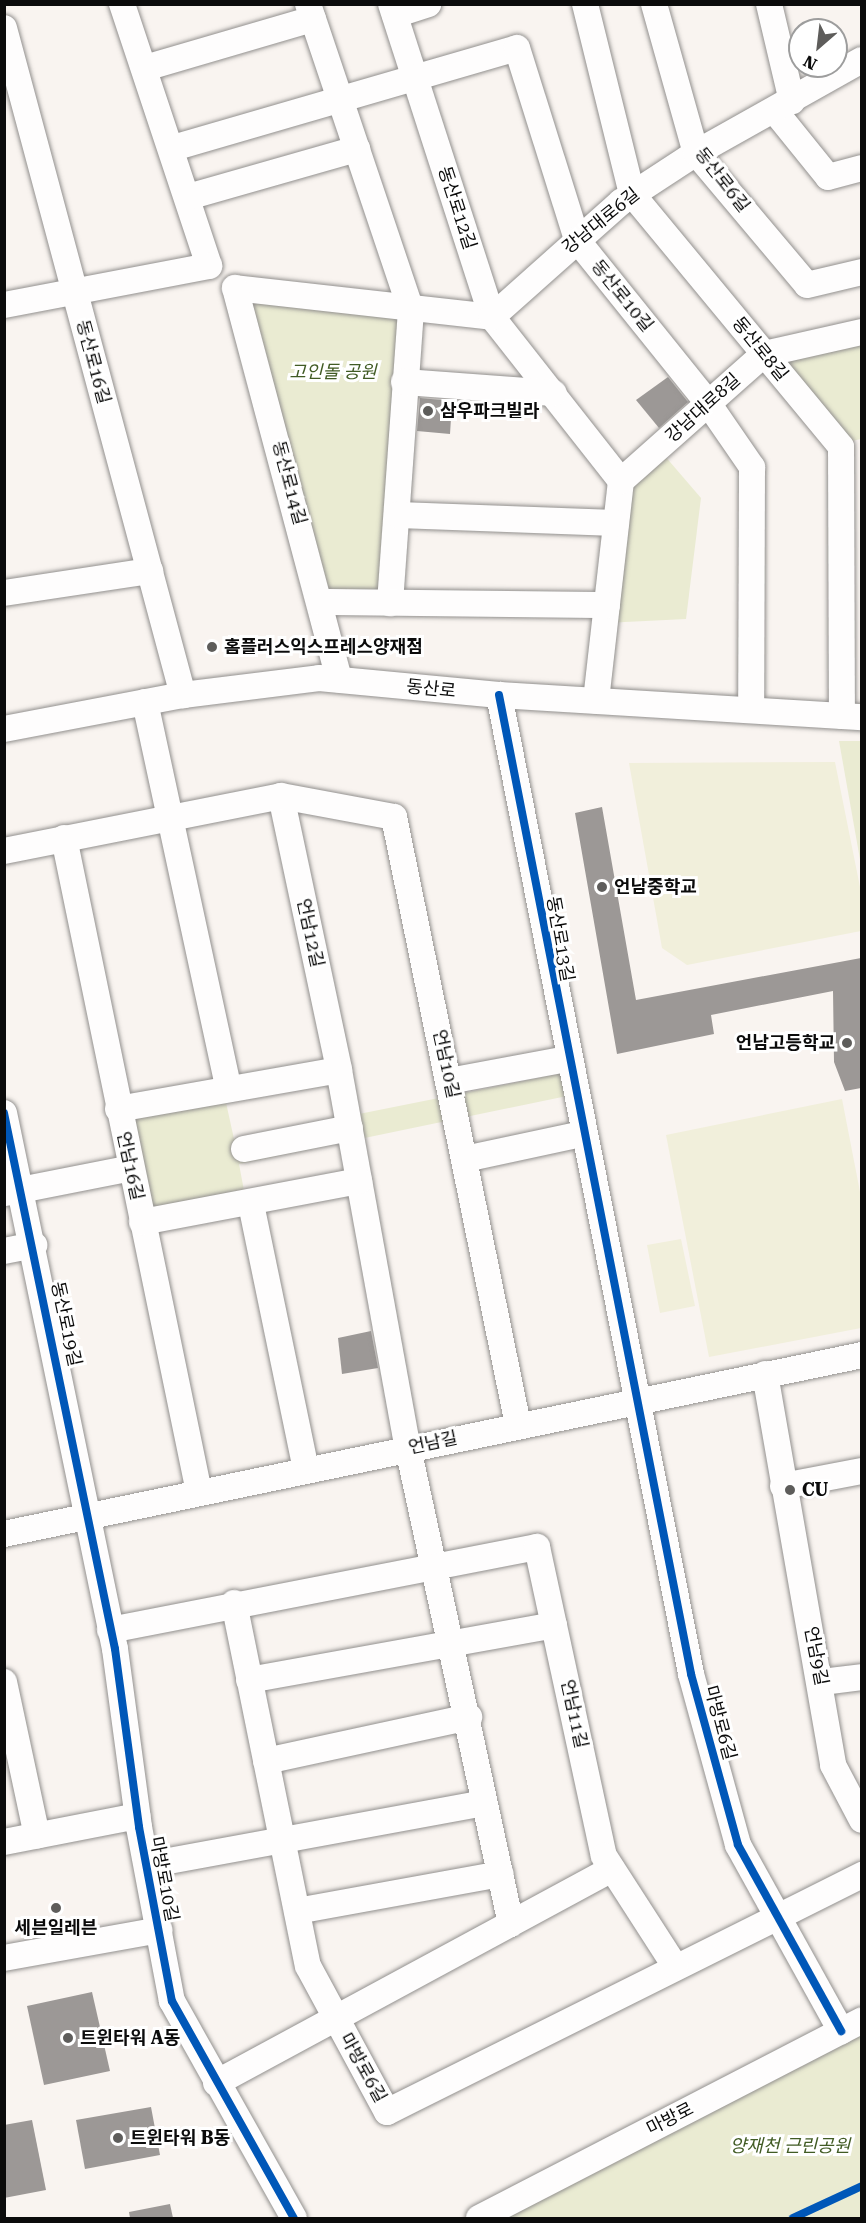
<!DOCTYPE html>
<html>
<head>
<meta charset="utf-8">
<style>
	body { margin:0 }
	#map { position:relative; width:866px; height:2223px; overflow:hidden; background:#f9f4f0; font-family:"Roboto Serif","Noto Sans KR",serif }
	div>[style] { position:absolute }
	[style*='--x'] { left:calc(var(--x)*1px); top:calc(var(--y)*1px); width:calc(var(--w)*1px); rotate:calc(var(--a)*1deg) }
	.green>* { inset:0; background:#eaebd2 }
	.pitch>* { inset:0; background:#f1efdb }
	.building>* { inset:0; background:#9c9896 }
	.roads { filter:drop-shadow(0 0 2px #92908e) drop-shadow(0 0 2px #92908e) }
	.minor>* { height:26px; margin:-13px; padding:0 13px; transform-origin:13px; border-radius:13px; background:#fefdfd }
	.cycleway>* { height:8px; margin:-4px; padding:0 4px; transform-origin:4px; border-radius:4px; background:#0057b8 }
	.dots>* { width:16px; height:16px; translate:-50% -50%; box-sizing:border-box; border:3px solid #fff; border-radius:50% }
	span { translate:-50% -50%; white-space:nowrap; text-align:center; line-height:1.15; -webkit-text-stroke:6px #fff; paint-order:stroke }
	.street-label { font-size:18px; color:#0b0b0b }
	.park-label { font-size:18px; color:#415b24; font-style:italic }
	.poi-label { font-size:18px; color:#0b0b0b; font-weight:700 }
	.left { translate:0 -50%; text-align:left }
	.right { translate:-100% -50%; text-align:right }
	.frame { position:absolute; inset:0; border:6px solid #0b0b0b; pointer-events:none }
	.north { position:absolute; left:788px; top:18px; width:60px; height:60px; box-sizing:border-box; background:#fff; border:2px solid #9d9d9d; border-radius:50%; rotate:208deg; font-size:16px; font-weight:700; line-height:24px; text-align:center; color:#0b0b0b }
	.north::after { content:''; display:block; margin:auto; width:21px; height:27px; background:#5e5d5b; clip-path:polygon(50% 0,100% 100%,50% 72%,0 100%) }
</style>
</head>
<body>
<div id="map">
	<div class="green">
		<i style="clip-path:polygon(235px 288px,411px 310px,390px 603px,321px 602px)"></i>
		<i style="clip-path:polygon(861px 340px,861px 439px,848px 442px,781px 360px)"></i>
		<i style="clip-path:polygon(658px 448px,701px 498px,686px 619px,605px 623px,621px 481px)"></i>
		<i style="clip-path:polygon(839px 741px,861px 741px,861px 865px)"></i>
		<i style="clip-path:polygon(563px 1073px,567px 1096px,239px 1164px,245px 1196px,153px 1214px,131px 1116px,225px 1098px,234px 1139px)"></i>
		<i style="clip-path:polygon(861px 2028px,861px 2218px,493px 2218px)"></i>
	</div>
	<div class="pitch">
		<i style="clip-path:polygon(835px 762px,861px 892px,861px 931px,687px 965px,662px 948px,629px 763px)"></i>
		<i style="clip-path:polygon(842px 1099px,861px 1197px,861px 1328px,709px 1357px,666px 1135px)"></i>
		<i style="clip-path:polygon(681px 1239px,695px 1306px,660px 1313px,647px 1245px)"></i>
	</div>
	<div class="building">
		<i style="clip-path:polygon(668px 377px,688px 402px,659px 428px,636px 400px)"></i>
		<i style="clip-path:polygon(420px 398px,452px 401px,450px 434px,417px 431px)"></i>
		<i style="clip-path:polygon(602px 807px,636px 1000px,861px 958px,861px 1088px,845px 1091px,834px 1062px,833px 991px,711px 1015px,714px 1034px,617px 1054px,575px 813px)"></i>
		<i style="clip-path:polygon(371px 1331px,378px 1368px,342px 1374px,338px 1338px)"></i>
		<i style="clip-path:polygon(92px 1992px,110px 2071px,44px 2085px,27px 2006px)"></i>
		<i style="clip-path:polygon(151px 2107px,160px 2155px,85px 2169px,76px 2120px)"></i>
		<i style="clip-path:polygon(32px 2120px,46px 2190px,4px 2198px,4px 2125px)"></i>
		<i style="clip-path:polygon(170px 2204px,173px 2218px,130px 2218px,129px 2212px)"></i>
	</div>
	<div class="roads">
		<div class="minor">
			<i style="--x:122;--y:4;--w:276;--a:71.6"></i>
			<i style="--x:308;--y:4;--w:323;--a:71.4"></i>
			<i style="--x:411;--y:310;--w:294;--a:94.1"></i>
			<i style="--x:391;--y:4;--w:329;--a:72.1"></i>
			<i style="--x:492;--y:317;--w:209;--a:51.8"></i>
			<i style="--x:621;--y:481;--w:221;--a:96.5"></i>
			<i style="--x:585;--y:4;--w:196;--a:76.1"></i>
			<i style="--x:632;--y:194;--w:328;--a:50.4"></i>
			<i style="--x:841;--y:447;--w:269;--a:89.8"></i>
			<i style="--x:654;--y:4;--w:155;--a:74.3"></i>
			<i style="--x:696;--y:153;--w:172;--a:49.9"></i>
			<i style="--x:807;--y:285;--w:57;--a:-13.3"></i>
			<i style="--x:769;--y:4;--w:100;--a:76.7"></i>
			<i style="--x:395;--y:15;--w:35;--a:-18"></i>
			<i style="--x:4;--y:28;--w:691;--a:74.98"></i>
			<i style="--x:145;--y:68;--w:175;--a:-16.3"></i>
			<i style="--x:774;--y:110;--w:86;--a:51.1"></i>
			<i style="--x:828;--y:177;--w:35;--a:-15"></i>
			<i style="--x:173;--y:148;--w:358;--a:-16.2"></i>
			<i style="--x:517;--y:48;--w:201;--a:72.6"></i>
			<i style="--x:577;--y:240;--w:209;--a:51.2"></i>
			<i style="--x:708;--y:403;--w:78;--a:55.5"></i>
			<i style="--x:752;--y:467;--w:243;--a:90.2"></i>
			<i style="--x:188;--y:197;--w:176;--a:-15.9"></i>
			<i style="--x:235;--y:288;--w:259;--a:6.4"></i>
			<i style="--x:492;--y:317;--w:173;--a:-41.7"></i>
			<i style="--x:621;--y:202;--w:90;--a:-33.2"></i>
			<i style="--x:696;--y:153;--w:190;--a:-29.3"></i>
			<i style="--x:235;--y:288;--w:405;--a:75.1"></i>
			<i style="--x:4;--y:305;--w:209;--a:-10.8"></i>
			<i style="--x:404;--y:382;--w:150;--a:4.2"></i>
			<i style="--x:621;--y:481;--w:191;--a:-41.6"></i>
			<i style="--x:764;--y:354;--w:100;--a:-12.7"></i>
			<i style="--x:398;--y:515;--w:218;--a:2.1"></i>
			<i style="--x:4;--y:593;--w:148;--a:-8.6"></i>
			<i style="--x:321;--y:602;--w:286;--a:0.6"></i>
			<i style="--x:499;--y:695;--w:998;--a:78.9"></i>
			<i style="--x:691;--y:1674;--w:177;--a:74.6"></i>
			<i style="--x:738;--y:1845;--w:213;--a:61"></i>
			<i style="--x:145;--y:702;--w:396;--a:77.8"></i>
			<i style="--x:4;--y:729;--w:182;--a:-10.8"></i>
			<i style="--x:183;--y:695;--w:137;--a:-7.1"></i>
			<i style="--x:319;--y:678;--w:181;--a:5.4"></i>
			<i style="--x:499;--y:695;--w:364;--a:3.5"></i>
			<i style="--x:281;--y:796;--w:280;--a:78"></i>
			<i style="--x:339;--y:1070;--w:384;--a:79.7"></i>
			<i style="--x:408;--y:1448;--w:487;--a:77.8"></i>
			<i style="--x:64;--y:838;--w:668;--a:78.34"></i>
			<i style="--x:4;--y:851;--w:282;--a:-11.2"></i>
			<i style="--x:281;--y:796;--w:115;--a:10.5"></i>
			<i style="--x:394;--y:817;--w:621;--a:78.47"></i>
			<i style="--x:449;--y:1081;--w:120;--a:-10.6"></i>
			<i style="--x:118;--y:1109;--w:224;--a:-10"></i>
			<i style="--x:4;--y:1113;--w:547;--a:78.3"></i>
			<i style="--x:115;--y:1649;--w:180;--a:82.3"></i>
			<i style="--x:139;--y:1827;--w:177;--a:79.3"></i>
			<i style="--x:172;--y:2001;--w:249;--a:60.7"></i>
			<i style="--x:244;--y:1149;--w:108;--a:-11.2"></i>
			<i style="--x:465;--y:1159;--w:120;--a:-12.1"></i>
			<i style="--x:5;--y:1193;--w:128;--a:-11.2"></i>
			<i style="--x:251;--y:1204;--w:272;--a:78.3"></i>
			<i style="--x:142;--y:1222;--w:221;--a:-10.7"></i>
			<i style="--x:4;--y:1251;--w:31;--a:-11"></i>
			<i style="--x:765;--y:1374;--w:397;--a:80.1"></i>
			<i style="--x:833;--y:1765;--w:62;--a:62.2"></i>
			<i style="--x:783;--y:1486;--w:80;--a:-10.8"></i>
			<i style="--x:4;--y:1534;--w:876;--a:-11.78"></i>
			<i style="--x:234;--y:1603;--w:370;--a:78.5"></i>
			<i style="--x:308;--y:1966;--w:166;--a:61.6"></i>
			<i style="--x:387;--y:2112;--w:531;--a:-26.52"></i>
			<i style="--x:110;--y:1630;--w:435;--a:-11"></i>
			<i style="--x:537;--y:1547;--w:316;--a:77.8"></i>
			<i style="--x:604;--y:1856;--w:131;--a:57.2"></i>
			<i style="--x:249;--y:1680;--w:310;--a:-10.2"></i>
			<i style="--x:4;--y:1682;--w:157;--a:77.9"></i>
			<i style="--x:822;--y:1682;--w:40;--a:-7.1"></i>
			<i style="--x:266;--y:1761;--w:208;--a:-12.2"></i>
			<i style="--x:4;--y:1842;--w:136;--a:-11"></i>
			<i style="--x:147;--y:1865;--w:343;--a:-10.4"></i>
			<i style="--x:297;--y:1911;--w:207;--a:-10.3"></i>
			<i style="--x:4;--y:1958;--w:158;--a:-10.2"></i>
			<i style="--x:216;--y:2083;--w:450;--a:-28.4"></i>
			<i style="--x:479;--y:2218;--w:431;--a:-27.3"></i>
		</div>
	</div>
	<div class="cycleway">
		<i style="--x:499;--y:695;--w:998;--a:78.9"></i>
		<i style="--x:691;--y:1674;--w:177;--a:74.6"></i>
		<i style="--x:738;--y:1845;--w:213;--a:61"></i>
		<i style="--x:4;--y:1113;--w:547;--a:78.3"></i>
		<i style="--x:115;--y:1649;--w:180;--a:82.3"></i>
		<i style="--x:139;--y:1827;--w:177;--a:79.3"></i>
		<i style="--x:172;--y:2001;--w:249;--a:60.7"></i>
		<i style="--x:793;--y:2218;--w:76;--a:-24.9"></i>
	</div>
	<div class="dots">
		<i style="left:428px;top:411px;background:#5e5d5b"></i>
		<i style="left:212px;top:647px;background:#5e5d5b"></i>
		<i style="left:602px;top:887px;background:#5e5d5b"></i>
		<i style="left:847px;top:1043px;background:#5e5d5b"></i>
		<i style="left:790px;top:1490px;background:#5e5d5b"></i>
		<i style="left:56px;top:1908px;background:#5e5d5b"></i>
		<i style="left:68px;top:2038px;background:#5e5d5b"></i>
		<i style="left:118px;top:2138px;background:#5e5d5b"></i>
	</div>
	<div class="street-label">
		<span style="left:722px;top:180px;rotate:52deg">동산로6길</span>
		<span style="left:457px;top:208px;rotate:72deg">동산로12길</span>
		<span style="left:601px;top:221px;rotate:-39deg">강남대로6길</span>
		<span style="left:622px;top:296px;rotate:51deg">동산로10길</span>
		<span style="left:760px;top:349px;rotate:51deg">동산로8길</span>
		<span style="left:93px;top:362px;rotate:75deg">동산로16길</span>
		<span style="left:703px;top:408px;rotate:-42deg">강남대로8길</span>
		<span style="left:289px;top:483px;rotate:75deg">동산로14길</span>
		<span style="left:431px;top:689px;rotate:6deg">동산로</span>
		<span style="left:310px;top:933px;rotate:78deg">언남12길</span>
		<span style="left:560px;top:939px;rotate:80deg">동산로13길</span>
		<span style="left:446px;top:1064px;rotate:78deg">언남10길</span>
		<span style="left:130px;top:1166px;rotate:78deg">언남16길</span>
		<span style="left:66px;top:1324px;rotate:78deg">동산로19길</span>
		<span style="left:433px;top:1443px;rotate:-12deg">언남길</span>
		<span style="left:816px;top:1656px;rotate:79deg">언남9길</span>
		<span style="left:574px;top:1714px;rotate:78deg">언남11길</span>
		<span style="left:720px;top:1723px;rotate:75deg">마방로6길</span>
		<span style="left:164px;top:1879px;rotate:79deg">마방로10길</span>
		<span style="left:363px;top:2068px;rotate:61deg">마방로6길</span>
		<span style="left:670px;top:2119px;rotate:-27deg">마방로</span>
	</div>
	<div class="park-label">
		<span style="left:333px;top:372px">고인돌 공원</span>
		<span style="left:790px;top:2146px">양재천 근린공원</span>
	</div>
	<div class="poi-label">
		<span class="left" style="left:440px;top:411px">삼우파크빌라</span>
		<span class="left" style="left:224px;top:647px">홈플러스익스프레스양재점</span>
		<span class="left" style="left:614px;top:887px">언남중학교</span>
		<span class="right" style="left:835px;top:1043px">언남고등학교</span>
		<span class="left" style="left:802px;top:1490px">CU</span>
		<span style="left:56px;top:1928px">세븐일레븐</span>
		<span class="left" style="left:80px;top:2038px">트윈타워 A동</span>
		<span class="left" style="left:130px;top:2138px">트윈타워 B동</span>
	</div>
	<div class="frame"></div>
	<div class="north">N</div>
</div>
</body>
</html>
